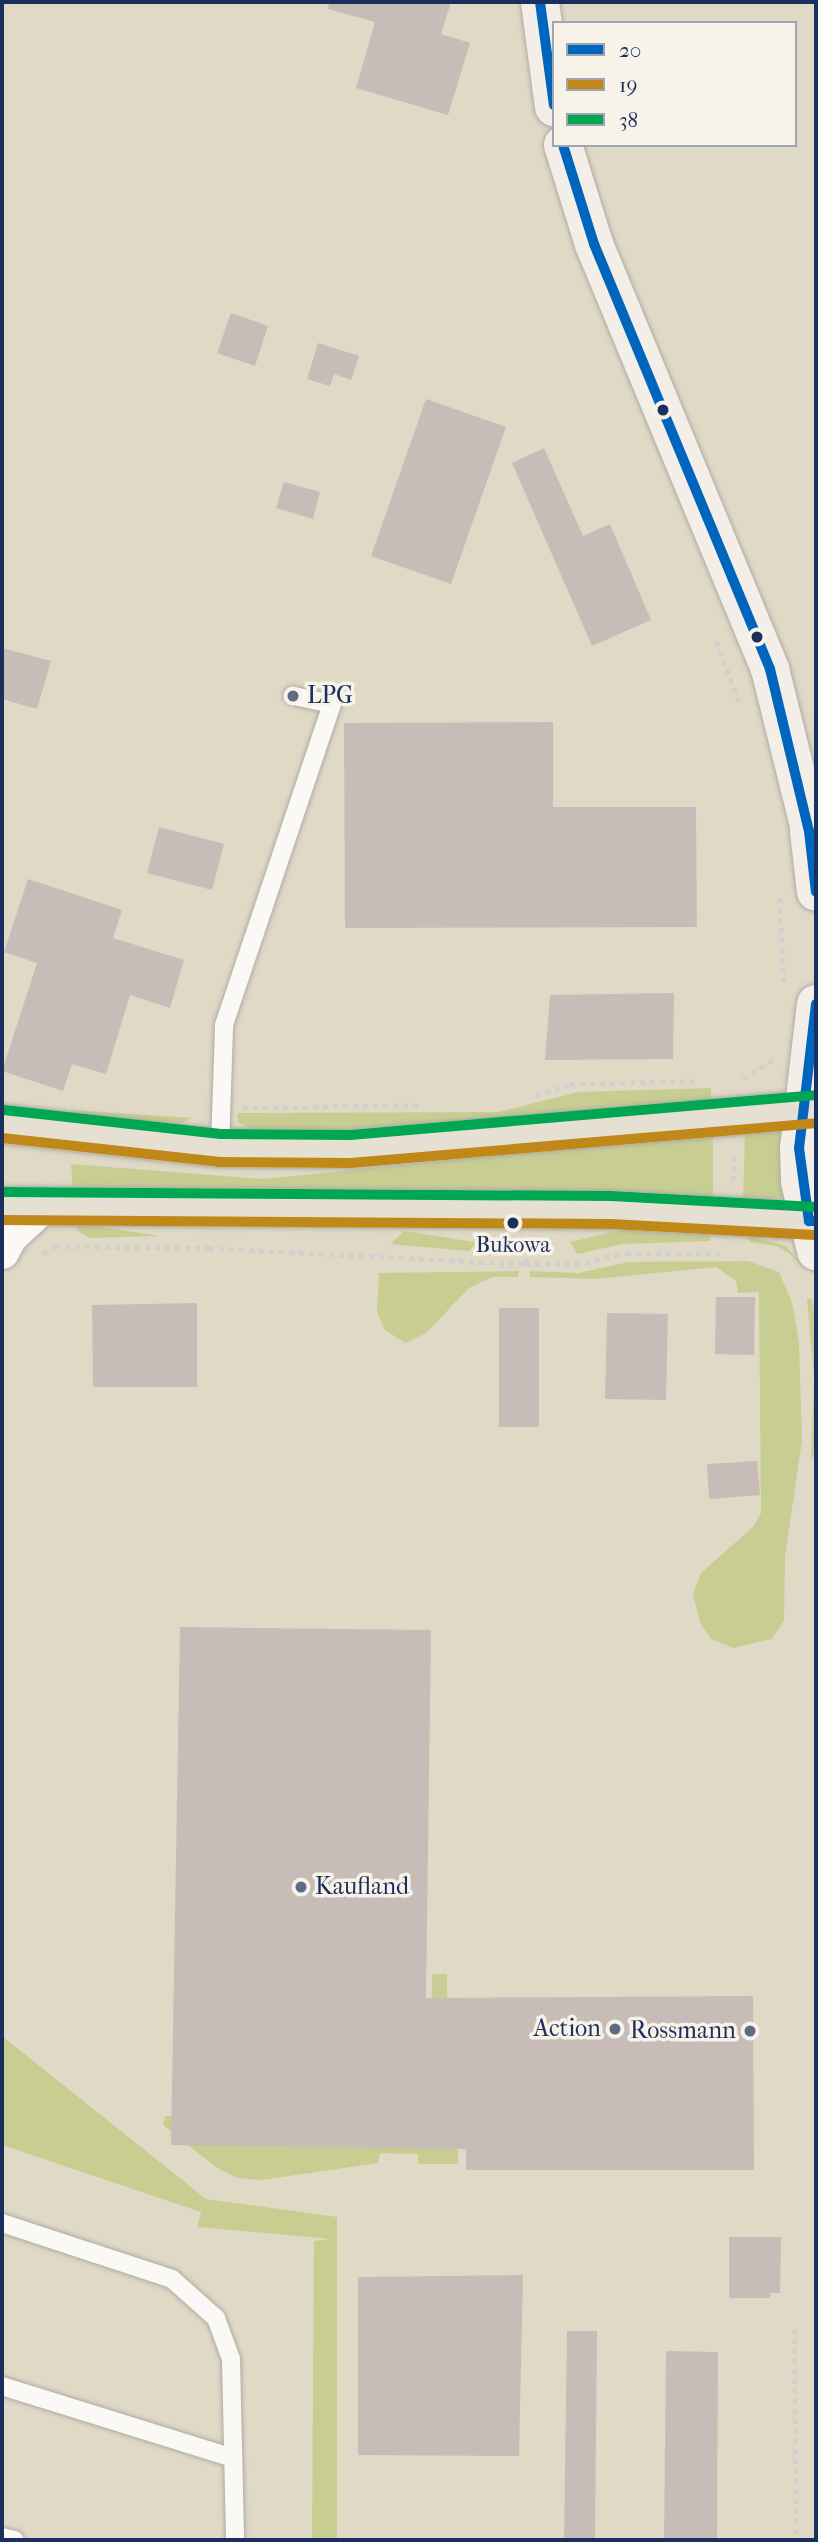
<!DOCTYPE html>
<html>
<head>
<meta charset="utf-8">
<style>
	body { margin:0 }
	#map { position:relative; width:818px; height:2542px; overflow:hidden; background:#e0d9c6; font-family:"IM FELL French Canon",serif }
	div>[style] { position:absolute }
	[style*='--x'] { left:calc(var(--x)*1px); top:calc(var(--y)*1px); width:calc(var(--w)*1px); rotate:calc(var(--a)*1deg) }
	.green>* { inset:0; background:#c8ce92 }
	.building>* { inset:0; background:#c8bcb8 }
	.path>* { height:4.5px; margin-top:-2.25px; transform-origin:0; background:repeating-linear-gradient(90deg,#d1d0ce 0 5px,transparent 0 10px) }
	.roads { filter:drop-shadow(0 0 2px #aeaca4) drop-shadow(0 0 2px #aeaca4) }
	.lane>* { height:18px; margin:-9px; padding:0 9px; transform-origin:9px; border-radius:9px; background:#faf9f6 }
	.street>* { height:33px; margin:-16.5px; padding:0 16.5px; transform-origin:16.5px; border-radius:16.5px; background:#faf9f6 }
	.secondary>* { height:38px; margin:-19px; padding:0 19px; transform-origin:19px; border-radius:19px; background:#f3efe8 }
	.primary>* { height:38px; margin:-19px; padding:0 19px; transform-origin:19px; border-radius:19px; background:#e6e0d3 }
	.bus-1>* { height:10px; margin:-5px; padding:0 5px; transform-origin:5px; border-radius:5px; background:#0065bd }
	.bus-2>* { height:10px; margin:-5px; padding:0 5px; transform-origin:5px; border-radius:5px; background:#c08818 }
	.bus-3>* { height:10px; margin:-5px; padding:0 5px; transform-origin:5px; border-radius:5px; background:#00a651 }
	.dots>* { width:19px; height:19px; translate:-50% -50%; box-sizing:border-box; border:4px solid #f7f3e8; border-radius:50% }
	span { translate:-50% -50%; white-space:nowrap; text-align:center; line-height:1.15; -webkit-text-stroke:7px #f7f3e8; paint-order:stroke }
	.bus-label { font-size:22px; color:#1b2f5e }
	.poi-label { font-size:24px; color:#1b2f5e }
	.left { translate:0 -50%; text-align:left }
	.right { translate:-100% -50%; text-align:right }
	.frame { position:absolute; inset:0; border:4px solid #1b2f5e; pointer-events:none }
	.legend { position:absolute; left:552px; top:21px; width:245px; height:126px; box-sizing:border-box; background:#f7f3e8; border:2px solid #9fa5b1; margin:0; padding:9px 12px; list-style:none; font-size:21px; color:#1b2f5e }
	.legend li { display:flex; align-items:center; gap:14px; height:35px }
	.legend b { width:35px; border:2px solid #9fa5b1 }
</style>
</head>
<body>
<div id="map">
	<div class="green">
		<i style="clip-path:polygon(711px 1088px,711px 1101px,413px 1129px,254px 1131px,238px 1122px,237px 1113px,499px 1112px,578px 1092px)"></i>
		<i style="clip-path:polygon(70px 1110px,193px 1118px,180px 1123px,70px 1116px)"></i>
		<i style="clip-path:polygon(787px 1128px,780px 1165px,782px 1197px,743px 1201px,745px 1131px)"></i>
		<i style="clip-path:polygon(713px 1134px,713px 1198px,73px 1190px,71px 1164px,263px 1179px)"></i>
		<i style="clip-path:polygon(75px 1223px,160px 1236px,89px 1238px,77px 1230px)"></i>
		<i style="clip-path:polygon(629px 1228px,710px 1231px,710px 1241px,623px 1244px,577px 1254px,570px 1242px)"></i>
		<i style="clip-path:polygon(405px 1231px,474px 1242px,474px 1246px,469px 1251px,390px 1244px)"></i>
		<i style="clip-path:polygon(744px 1234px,786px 1246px,805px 1269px,789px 1253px,776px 1246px,751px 1242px)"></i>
		<i style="clip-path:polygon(748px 1261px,779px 1272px,792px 1303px,799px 1342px,802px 1441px,785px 1557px,784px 1621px,772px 1639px,733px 1648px,711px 1639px,700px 1623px,693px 1594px,701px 1573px,753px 1527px,761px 1513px,759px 1292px,738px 1293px,736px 1281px,716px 1267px,595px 1279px,530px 1277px,530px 1271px,579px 1273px,628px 1262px)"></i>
		<i style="clip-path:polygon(519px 1271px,518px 1277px,492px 1277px,469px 1288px,426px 1333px,405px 1343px,384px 1329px,377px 1311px,379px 1273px)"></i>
		<i style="clip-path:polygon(807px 1299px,812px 1299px,816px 1321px,816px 1445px,811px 1462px,814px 1377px)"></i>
		<i style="clip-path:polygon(432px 1974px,447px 1974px,447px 2016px,458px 2014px,458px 2164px,418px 2164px,418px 2154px,380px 2153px,378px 2163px,262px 2180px,237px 2178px,217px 2168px,163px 2125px,165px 2116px,195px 2116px,430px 2119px)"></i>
		<i style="clip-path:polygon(2px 2036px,206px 2199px,337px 2217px,337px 2540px,312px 2540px,314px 2241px,331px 2239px,197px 2227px,201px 2212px,2px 2145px)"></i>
	</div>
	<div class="building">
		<i style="clip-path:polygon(329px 2px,451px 2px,441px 34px,470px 43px,448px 115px,356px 88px,375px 22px,328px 9px)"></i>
		<i style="clip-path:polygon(231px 313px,268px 326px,255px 366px,217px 353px)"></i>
		<i style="clip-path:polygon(318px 343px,359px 356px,351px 380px,334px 374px,330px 386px,307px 379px)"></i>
		<i style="clip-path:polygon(426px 399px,506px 427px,451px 584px,371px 556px)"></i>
		<i style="clip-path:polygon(544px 448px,583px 536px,610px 524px,651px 620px,592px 646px,512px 463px)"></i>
		<i style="clip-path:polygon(284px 482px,320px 492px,313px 519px,276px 508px)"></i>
		<i style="clip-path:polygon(2px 648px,51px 661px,37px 709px,2px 699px)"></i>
		<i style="clip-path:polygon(553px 722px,553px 807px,696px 807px,697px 927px,345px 928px,344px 723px)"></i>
		<i style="clip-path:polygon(159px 827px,224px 844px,212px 890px,147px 873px)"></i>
		<i style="clip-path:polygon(28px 879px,122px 910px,113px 938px,184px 960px,170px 1008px,130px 995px,106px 1074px,72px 1064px,63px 1091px,2px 1071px,37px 963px,4px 952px)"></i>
		<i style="clip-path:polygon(674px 993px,673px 1059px,545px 1060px,550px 995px)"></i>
		<i style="clip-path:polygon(716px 1297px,755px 1297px,754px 1355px,715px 1354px)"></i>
		<i style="clip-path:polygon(197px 1303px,197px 1387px,93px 1387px,92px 1305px)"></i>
		<i style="clip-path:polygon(499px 1308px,539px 1308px,539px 1427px,499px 1427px)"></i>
		<i style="clip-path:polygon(607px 1313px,668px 1314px,666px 1400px,605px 1399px)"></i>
		<i style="clip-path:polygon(757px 1461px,760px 1495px,709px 1499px,707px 1464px)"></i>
		<i style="clip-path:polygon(180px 1627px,431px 1630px,426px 1998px,753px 1996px,754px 2170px,466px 2170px,466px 2149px,171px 2145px)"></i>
		<i style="clip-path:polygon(729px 2237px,781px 2237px,780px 2293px,770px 2293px,770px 2298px,729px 2298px)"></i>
		<i style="clip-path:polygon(523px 2275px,519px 2456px,358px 2455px,358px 2277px)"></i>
		<i style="clip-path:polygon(567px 2331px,597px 2331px,595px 2540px,564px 2540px)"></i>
		<i style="clip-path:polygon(666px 2351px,718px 2352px,717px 2540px,664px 2540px)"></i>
	</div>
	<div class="path">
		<i style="--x:717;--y:641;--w:68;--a:70.2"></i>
		<i style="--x:780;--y:898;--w:89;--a:87.4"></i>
		<i style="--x:743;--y:1079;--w:37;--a:-33"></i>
		<i style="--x:536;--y:1096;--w:36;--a:-19"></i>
		<i style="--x:570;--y:1084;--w:126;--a:-1.4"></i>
		<i style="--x:243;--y:1108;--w:180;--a:-1"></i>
		<i style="--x:733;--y:1181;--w:30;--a:-88"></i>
		<i style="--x:43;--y:1254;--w:14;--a:-34"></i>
		<i style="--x:55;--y:1246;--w:154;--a:0.7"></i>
		<i style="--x:209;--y:1248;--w:316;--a:2.9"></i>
		<i style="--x:525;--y:1264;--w:60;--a:-1"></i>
		<i style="--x:585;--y:1263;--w:42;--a:-13.7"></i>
		<i style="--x:626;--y:1253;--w:94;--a:0.6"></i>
		<i style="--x:525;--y:1264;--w:17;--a:-90"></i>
		<i style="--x:795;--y:2329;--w:211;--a:89.7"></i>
	</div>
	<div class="roads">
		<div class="lane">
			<i style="--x:220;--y:1148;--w:123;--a:-88.1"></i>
			<i style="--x:224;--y:1025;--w:339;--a:-71.4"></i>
			<i style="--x:332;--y:704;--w:40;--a:-168"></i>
			<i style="--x:2;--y:2223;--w:179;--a:18.2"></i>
			<i style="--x:172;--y:2279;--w:59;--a:41.6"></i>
			<i style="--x:216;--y:2318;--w:44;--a:69.9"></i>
			<i style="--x:231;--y:2359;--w:181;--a:88.7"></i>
			<i style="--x:2;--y:2386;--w:242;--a:17.3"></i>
			<i style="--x:2;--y:2537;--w:13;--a:13"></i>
		</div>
		<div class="street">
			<i style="--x:2;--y:1252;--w:17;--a:-62"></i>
			<i style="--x:10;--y:1237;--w:45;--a:-43.2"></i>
		</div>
		<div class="secondary">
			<i style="--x:540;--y:2;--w:106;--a:82.4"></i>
			<i style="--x:563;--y:145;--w:104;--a:72.6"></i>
			<i style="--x:594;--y:244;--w:460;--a:67.5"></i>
			<i style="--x:770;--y:669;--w:190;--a:76"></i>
			<i style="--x:809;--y:831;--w:61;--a:83.5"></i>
			<i style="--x:816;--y:1004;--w:145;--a:96.7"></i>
			<i style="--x:799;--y:1148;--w:33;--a:88"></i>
			<i style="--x:800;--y:1181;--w:72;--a:77.1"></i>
		</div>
		<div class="primary">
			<i style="--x:2;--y:1124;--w:219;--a:6.3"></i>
			<i style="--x:220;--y:1148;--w:131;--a:0.4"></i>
			<i style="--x:351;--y:1149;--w:467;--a:-4.9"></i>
			<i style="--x:2;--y:1206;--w:609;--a:0.38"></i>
			<i style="--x:611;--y:1210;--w:205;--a:3.1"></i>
		</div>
	</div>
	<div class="bus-1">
		<i style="--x:540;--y:2;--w:104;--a:82.3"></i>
		<i style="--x:563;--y:145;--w:104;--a:72.6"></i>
		<i style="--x:594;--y:244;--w:460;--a:67.5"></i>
		<i style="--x:770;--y:669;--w:167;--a:76.5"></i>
		<i style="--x:809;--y:831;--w:61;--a:83.5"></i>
		<i style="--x:816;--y:1004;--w:145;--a:96.7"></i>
		<i style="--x:799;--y:1148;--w:74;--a:82.2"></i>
		<i style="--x:809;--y:1221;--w:7;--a:0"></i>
	</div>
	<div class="bus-2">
		<i style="--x:2;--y:1138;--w:217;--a:6.3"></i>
		<i style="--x:218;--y:1162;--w:133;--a:0.4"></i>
		<i style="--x:351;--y:1163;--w:467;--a:-4.9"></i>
		<i style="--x:2;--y:1220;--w:609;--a:0.38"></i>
		<i style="--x:611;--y:1224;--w:204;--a:3.1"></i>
	</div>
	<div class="bus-3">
		<i style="--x:4;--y:1110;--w:218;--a:6.3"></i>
		<i style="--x:221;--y:1134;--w:129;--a:0.4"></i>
		<i style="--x:350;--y:1135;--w:467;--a:-4.9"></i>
		<i style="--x:2;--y:1192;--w:609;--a:0.38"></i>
		<i style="--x:611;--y:1196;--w:205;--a:3.1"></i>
	</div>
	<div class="dots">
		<i style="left:663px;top:410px;background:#1b2f5e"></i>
		<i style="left:757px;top:637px;background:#1b2f5e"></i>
		<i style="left:293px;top:696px;background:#606a82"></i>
		<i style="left:513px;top:1223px;background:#1b2f5e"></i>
		<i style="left:301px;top:1887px;background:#606a82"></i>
		<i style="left:615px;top:2029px;background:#606a82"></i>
		<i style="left:750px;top:2031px;background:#606a82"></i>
	</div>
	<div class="bus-label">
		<span style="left:513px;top:1246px">Bukowa</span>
	</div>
	<div class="poi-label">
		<span class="left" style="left:307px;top:696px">LPG</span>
		<span class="left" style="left:315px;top:1887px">Kaufland</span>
		<span class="right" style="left:601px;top:2029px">Action</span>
		<span class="right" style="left:736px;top:2031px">Rossmann</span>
	</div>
	<div class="frame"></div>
	<ul class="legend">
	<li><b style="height:9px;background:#0065bd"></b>20</li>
	<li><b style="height:9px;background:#c08818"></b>19</li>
	<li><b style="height:9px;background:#00a651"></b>38</li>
	</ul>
</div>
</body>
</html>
